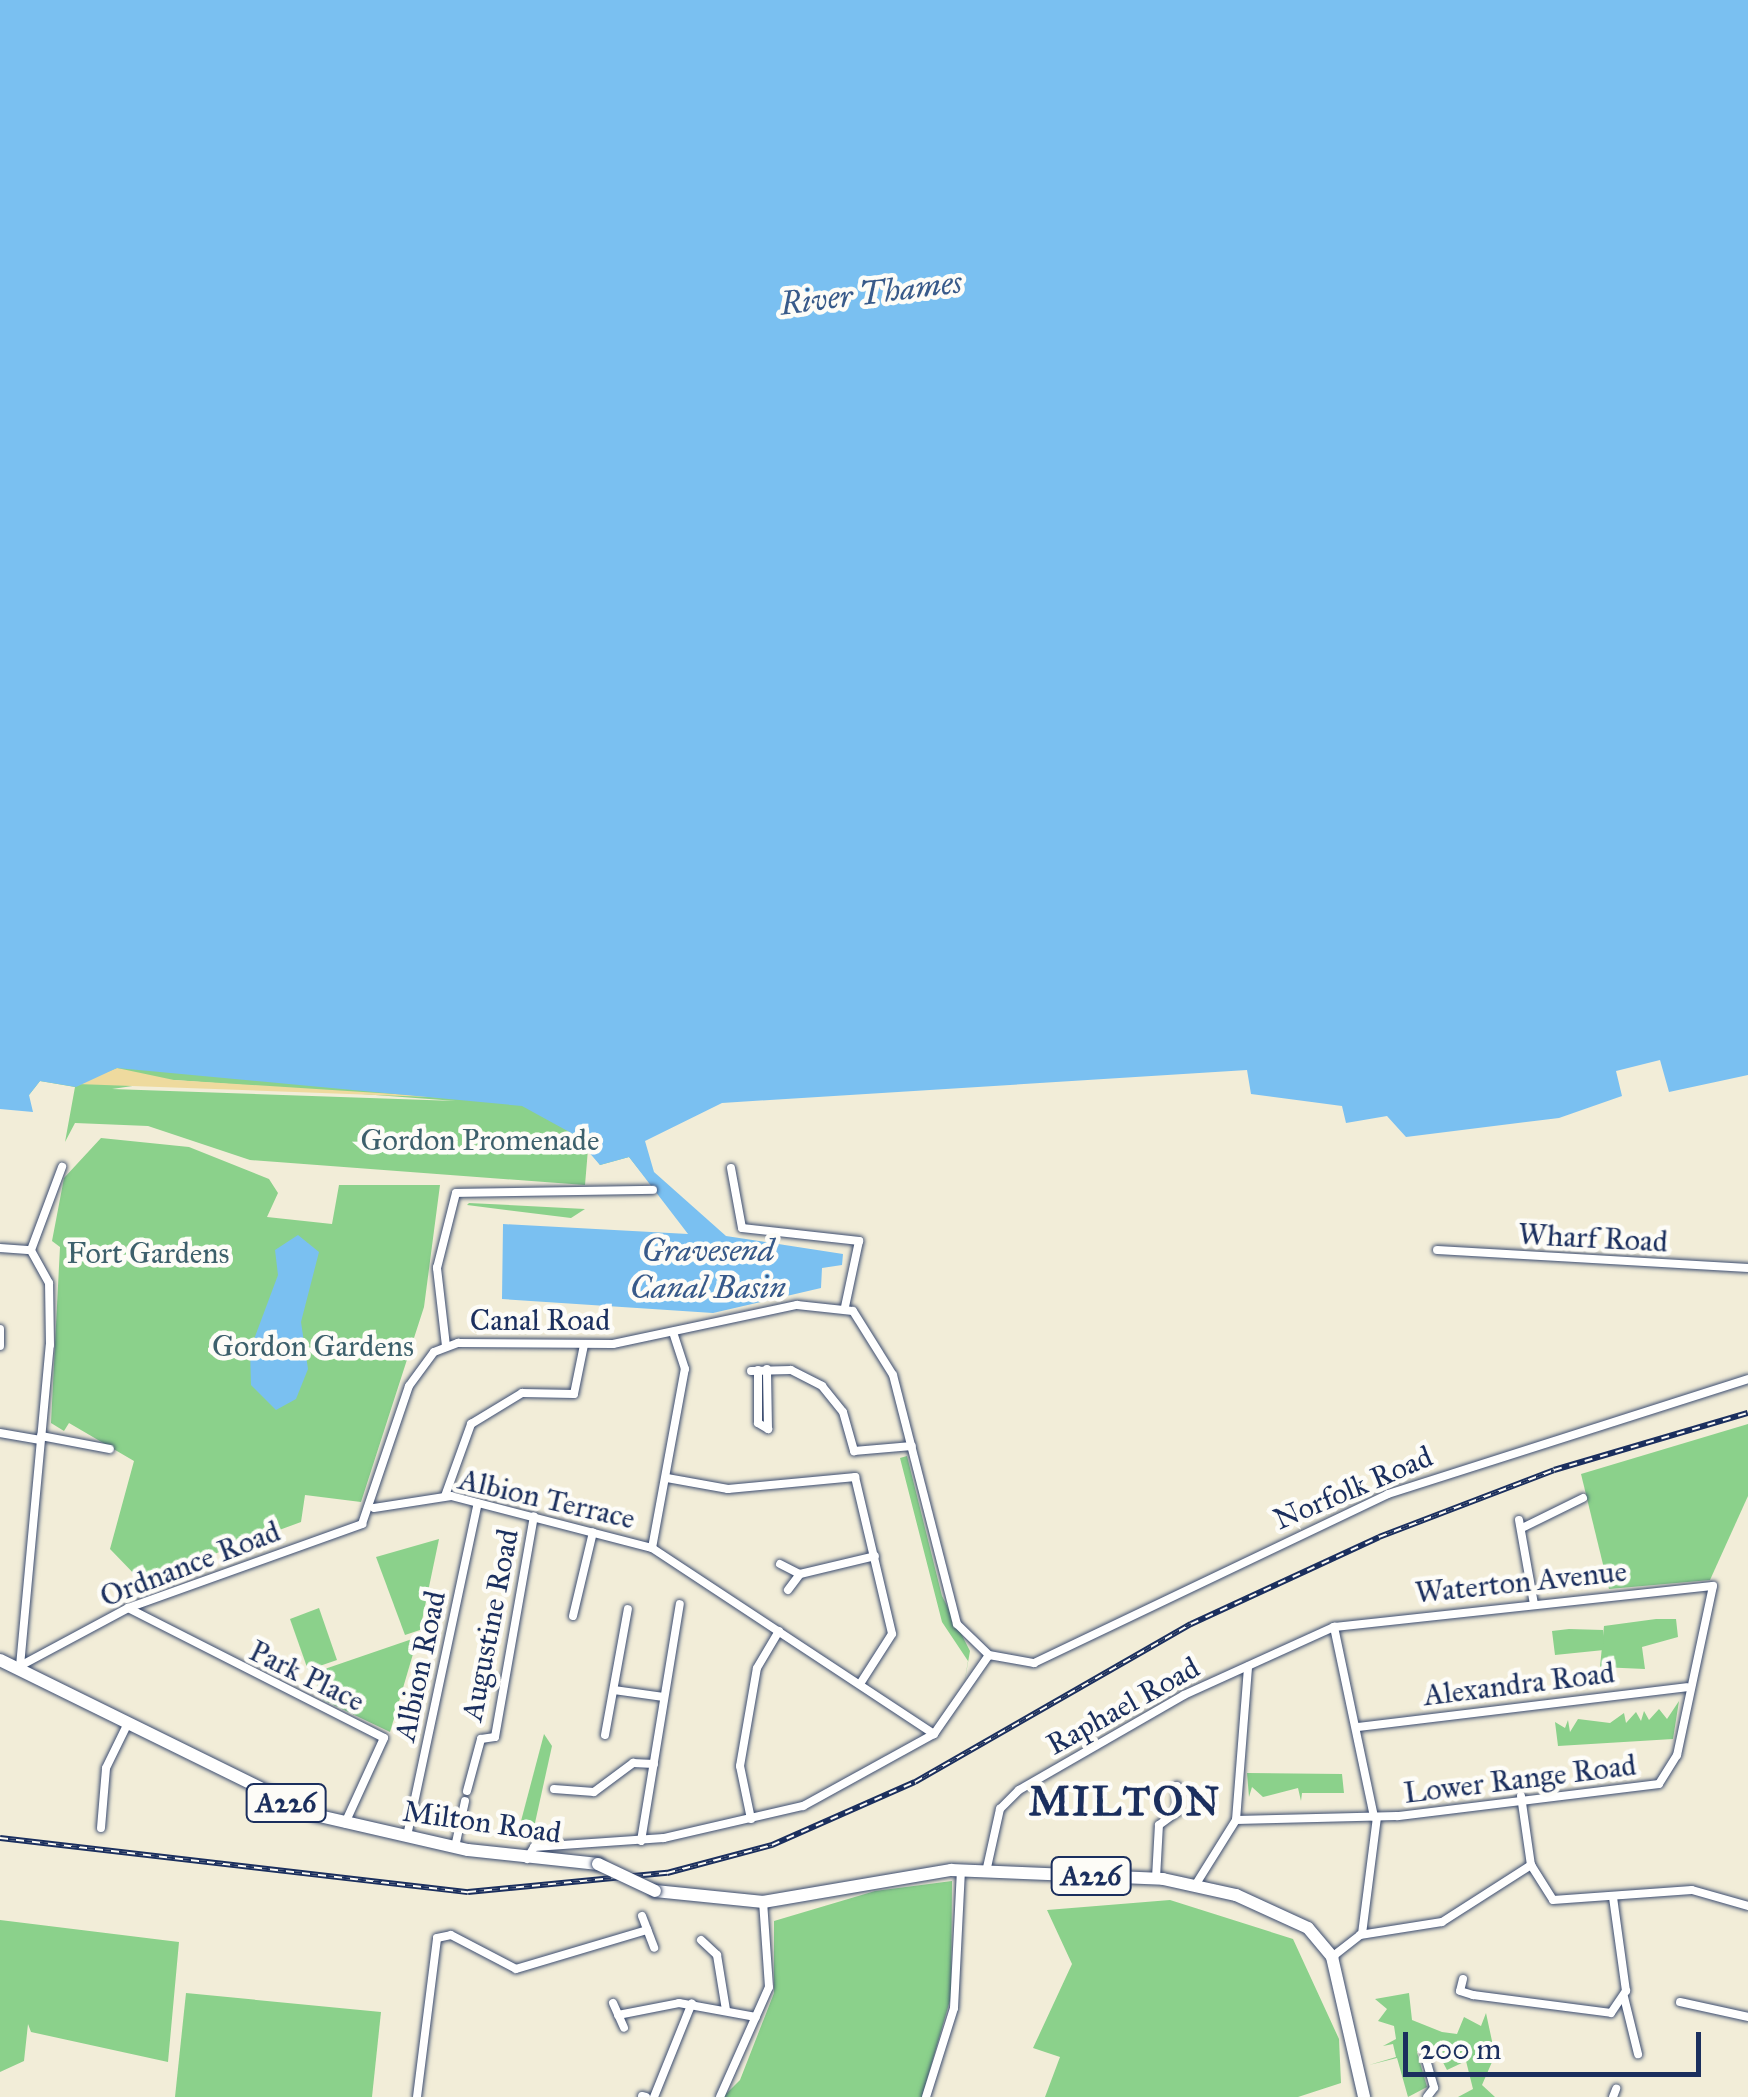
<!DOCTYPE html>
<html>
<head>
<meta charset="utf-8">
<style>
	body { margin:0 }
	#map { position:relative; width:1748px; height:2097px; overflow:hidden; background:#f2edd8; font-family:"IM FELL Great Primer",serif }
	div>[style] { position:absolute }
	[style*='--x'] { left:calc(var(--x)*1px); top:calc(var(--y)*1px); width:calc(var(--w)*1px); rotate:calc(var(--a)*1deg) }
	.green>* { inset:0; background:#8bd18b }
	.sand>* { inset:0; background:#eeda9e }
	.water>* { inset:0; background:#7ac0f1 }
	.roads { filter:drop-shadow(0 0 2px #3b4c70) drop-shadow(0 0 2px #3b4c70) }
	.street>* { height:8px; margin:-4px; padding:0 4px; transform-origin:4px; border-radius:4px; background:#fff }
	.primary>* { height:12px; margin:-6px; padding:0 6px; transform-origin:6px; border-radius:6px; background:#fff }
	.rail>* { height:6px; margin-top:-3px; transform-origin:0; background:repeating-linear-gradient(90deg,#fdfcf7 0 8px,#1b2f5e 0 16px); box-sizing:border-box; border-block:2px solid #1b2f5e }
	.bridges { filter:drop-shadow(0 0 2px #3b4c70) drop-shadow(0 0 2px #3b4c70) }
	.primary-bridge>* { height:12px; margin:-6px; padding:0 6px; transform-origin:6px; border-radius:6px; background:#fff }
	span { translate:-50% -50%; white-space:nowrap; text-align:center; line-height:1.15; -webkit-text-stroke:9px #fdfcf7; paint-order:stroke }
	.shield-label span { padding:2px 8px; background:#fdfcf7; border:2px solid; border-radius:8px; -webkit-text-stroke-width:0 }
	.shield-label { font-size:28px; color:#1b2f5e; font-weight:700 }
	.park-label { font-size:30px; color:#3d606c }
	.street-label { font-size:30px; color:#1b2f5e }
	.water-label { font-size:32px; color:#385a8a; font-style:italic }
	.district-label { font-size:40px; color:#1b2f5e; font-weight:700; letter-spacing:2.5px }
	.scale { position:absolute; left:1403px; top:2032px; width:298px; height:45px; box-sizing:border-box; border:5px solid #1b2f5e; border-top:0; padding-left:12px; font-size:30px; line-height:35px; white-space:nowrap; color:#1b2f5e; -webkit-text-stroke:8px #fdfcf7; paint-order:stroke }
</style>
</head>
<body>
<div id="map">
	<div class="green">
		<i style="clip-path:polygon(evenodd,230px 964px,630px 1156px,645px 1177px,629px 1157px,600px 1165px,588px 1149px,585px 1185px,250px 1160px,148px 1126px,75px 1123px,65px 1142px,75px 1087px,40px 1081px,29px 1095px,0 996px,230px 964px,174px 1080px,456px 1101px,112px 1089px,174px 1080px)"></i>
		<i style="clip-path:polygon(101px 1138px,189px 1147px,269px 1179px,278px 1193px,267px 1217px,332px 1224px,339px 1185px,440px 1185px,424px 1307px,361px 1502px,305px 1495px,301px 1522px,141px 1581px,110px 1549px,134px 1461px,69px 1423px,64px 1431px,51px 1423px,60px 1247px,52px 1241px,64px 1178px)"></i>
		<i style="clip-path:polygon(467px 1205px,469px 1203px,585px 1209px,571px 1218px)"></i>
		<i style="clip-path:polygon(1748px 1424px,1748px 1496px,1710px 1580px,1609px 1589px,1581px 1474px)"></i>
		<i style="clip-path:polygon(907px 1456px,942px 1596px,970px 1651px,963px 1691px,968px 1661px,942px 1622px,900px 1458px)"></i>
		<i style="clip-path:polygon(439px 1539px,420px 1630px,405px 1635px,376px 1557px)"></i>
		<i style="clip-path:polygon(319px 1608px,337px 1660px,308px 1670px,290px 1619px)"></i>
		<i style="clip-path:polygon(1656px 1619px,1676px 1619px,1678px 1637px,1642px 1647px,1645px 1669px,1600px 1667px,1604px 1626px)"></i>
		<i style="clip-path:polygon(1569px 1629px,1603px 1630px,1604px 1650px,1555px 1655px,1552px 1631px)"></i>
		<i style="clip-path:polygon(418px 1637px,390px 1732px,323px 1700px,313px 1673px)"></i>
		<i style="clip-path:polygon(1679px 1701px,1673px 1739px,1558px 1746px,1555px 1722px,1565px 1728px,1568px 1720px,1570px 1732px,1578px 1719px,1610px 1723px,1624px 1713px,1626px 1723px,1636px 1712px,1641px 1721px,1644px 1711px,1649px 1720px,1659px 1709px,1667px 1719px)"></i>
		<i style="clip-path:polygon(544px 1734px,552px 1746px,531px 1841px,516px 1840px)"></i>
		<i style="clip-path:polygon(1247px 1773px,1342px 1774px,1344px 1793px,1302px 1793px,1301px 1801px,1298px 1788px,1263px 1797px,1252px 1787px,1249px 1797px)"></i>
		<i style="clip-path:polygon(952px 1881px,951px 1997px,922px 2097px,723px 2097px,740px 2080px,774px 1993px,774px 1921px,875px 1891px)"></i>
		<i style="clip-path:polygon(1170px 1900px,1293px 1939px,1339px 2039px,1341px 2083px,1298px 2097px,1045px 2097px,1060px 2057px,1033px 2048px,1072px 1964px,1047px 1910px)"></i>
		<i style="clip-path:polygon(0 1920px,179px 1942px,168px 2062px,31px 2032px,28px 2024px,24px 2061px,0 2072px)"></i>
		<i style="clip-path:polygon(186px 1993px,381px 2012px,372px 2097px,175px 2097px)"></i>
		<i style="clip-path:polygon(1409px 1993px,1412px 2020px,1442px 2032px,1457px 2034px,1464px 2017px,1481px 2026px,1486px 2013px,1495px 2055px,1482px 2085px,1495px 2097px,1458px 2097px,1473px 2089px,1466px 2061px,1447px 2070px,1435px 2047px,1417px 2052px,1427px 2087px,1408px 2097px,1397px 2058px,1369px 2065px,1396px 2057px,1393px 2044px,1383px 2046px,1396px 2039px,1394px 2026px,1378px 2021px,1387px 2009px,1375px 1999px)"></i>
	</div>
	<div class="sand">
		<i style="clip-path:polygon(117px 1068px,174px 1080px,457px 1098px,77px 1084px)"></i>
	</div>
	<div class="water">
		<i style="clip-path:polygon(0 0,1748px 0,1748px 1075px,1669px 1092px,1660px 1060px,1616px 1071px,1622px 1096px,1559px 1118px,1406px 1137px,1387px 1116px,1346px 1123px,1342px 1106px,1251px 1094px,1247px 1070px,722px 1103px,645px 1141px,654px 1172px,726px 1236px,843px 1254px,842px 1265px,822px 1268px,821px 1288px,713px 1313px,502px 1299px,503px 1224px,688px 1234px,629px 1157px,600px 1165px,573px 1134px,522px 1106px,117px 1068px,76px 1087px,40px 1081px,29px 1095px,33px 1112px,0 1109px)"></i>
		<i style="clip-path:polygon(298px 1235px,319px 1252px,301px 1322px,308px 1369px,296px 1399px,276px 1410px,251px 1385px,250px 1350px,278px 1275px,275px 1250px)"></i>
	</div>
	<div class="roads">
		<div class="street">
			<i style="--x:731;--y:1168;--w:61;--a:79.6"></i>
			<i style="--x:742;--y:1228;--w:118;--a:6.3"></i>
			<i style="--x:859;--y:1241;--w:67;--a:102"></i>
			<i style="--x:0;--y:1248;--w:31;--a:4"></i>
			<i style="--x:31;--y:1250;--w:89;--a:-69.5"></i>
			<i style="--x:1437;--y:1250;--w:312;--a:3.3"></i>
			<i style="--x:0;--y:1329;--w:17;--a:90"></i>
			<i style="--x:446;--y:1346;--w:79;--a:-96.6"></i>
			<i style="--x:437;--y:1268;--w:77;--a:-75.8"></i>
			<i style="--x:456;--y:1193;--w:197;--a:-0.9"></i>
			<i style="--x:758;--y:1370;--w:53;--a:90"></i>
			<i style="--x:758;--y:1423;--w:12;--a:31"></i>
			<i style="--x:768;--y:1429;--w:60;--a:-91"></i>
			<i style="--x:751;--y:1371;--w:40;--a:-1.4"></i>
			<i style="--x:791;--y:1370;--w:35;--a:27"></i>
			<i style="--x:822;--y:1386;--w:33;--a:51"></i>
			<i style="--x:843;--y:1412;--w:41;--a:74.2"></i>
			<i style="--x:854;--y:1451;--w:58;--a:-4.9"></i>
			<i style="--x:0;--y:1433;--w:41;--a:9.9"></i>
			<i style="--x:41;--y:1436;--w:70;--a:10.7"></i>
			<i style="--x:667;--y:1478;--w:62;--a:10.2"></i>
			<i style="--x:728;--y:1489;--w:128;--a:-5.4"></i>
			<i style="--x:855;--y:1477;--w:161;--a:76.7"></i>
			<i style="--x:892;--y:1634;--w:59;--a:122.6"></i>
			<i style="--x:445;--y:1496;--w:77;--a:-70.1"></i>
			<i style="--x:471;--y:1424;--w:60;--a:-31.3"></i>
			<i style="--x:522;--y:1393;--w:52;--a:1.1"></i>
			<i style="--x:574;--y:1394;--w:50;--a:-78.5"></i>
			<i style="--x:374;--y:1508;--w:78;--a:-8.9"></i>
			<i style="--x:451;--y:1496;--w:208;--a:14.5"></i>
			<i style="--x:652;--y:1548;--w:338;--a:33.4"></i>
			<i style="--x:1519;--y:1520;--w:85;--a:79.9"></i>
			<i style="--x:1522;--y:1528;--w:68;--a:-26.2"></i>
			<i style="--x:652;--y:1548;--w:182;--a:-79.6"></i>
			<i style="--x:685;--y:1369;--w:39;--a:-108"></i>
			<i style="--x:780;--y:1564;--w:22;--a:27"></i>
			<i style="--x:800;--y:1574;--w:20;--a:127"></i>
			<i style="--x:800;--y:1574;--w:77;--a:-13.5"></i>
			<i style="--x:128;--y:1608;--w:287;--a:26.9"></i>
			<i style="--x:384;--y:1738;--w:94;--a:114.6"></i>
			<i style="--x:573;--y:1616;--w:86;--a:-76.6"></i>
			<i style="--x:1334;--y:1627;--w:194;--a:78.1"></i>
			<i style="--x:20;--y:1666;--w:123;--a:-28.2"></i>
			<i style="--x:128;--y:1608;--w:249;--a:-19.7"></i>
			<i style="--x:362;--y:1524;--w:146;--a:-71.2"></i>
			<i style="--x:409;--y:1386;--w:42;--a:-53.7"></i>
			<i style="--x:434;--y:1352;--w:26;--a:-21"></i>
			<i style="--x:458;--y:1343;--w:155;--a:0.4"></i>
			<i style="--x:613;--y:1344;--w:188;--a:-12"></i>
			<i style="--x:797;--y:1305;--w:56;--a:6.1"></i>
			<i style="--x:853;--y:1311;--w:75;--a:58"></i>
			<i style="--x:893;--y:1375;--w:257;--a:75.6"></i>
			<i style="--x:957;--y:1624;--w:45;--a:44.1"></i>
			<i style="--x:989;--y:1655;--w:46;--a:10.1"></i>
			<i style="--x:1034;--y:1663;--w:392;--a:-25.5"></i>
			<i style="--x:1388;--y:1494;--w:378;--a:-17.7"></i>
			<i style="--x:20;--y:1666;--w:322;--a:-84.7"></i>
			<i style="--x:50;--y:1345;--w:62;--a:-90.9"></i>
			<i style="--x:49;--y:1283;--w:38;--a:-119"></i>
			<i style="--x:614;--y:1690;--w:50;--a:8"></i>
			<i style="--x:1358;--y:1727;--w:331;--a:-6.9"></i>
			<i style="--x:605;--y:1735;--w:128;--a:-79.7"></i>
			<i style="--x:554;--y:1789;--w:40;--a:4.3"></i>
			<i style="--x:594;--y:1792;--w:49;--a:-36.6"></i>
			<i style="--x:633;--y:1763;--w:21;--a:3"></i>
			<i style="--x:467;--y:1791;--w:54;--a:-74.9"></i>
			<i style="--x:481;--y:1739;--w:14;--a:-8"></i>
			<i style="--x:495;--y:1737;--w:224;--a:-80"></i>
			<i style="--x:1521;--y:1796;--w:70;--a:81.8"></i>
			<i style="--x:1531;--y:1865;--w:41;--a:57.8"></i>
			<i style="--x:1553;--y:1900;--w:139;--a:-4.1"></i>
			<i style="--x:1692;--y:1890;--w:58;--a:15.9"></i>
			<i style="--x:751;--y:1819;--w:54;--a:-101.7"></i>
			<i style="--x:740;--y:1766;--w:99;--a:-80.2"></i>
			<i style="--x:757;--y:1668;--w:43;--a:-59.3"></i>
			<i style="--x:101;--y:1828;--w:60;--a:-85.2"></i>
			<i style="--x:106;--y:1768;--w:50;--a:-63.9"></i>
			<i style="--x:407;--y:1836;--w:340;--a:-78"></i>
			<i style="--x:641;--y:1841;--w:240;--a:-80.7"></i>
			<i style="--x:455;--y:1847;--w:47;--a:-77.7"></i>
			<i style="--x:527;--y:1859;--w:14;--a:-60"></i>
			<i style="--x:534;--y:1847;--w:130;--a:-4"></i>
			<i style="--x:664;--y:1838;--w:143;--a:-13"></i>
			<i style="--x:803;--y:1806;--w:149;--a:-28.8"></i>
			<i style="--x:934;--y:1734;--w:96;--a:-55.2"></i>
			<i style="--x:986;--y:1872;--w:65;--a:-77.5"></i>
			<i style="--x:1000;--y:1809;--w:27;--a:-45"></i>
			<i style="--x:1019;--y:1790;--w:190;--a:-29.9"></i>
			<i style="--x:1184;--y:1695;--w:165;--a:-24.4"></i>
			<i style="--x:1334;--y:1627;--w:381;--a:-6.2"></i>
			<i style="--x:1713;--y:1586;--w:173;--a:102"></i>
			<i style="--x:1677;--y:1755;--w:34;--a:122"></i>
			<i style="--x:1659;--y:1784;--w:264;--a:173"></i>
			<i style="--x:1397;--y:1816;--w:161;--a:178.6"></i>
			<i style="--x:1156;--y:1878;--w:53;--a:-86.8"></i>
			<i style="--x:1159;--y:1825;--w:22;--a:-36"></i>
			<i style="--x:1177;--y:1812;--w:26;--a:-90"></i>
			<i style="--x:1196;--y:1884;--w:75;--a:-58"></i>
			<i style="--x:1236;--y:1820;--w:154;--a:-85.5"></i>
			<i style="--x:642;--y:1916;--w:34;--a:69"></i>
			<i style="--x:1362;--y:1934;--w:118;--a:-82.7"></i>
			<i style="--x:701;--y:1940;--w:22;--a:43"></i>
			<i style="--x:717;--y:1955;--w:56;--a:80.7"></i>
			<i style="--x:1332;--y:1957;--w:36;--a:-38"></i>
			<i style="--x:1360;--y:1935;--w:83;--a:-9"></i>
			<i style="--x:1442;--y:1922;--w:106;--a:-32.6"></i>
			<i style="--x:1463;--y:1979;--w:12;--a:104"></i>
			<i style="--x:1460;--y:1991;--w:14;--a:17"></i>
			<i style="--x:1473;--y:1995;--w:139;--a:7.4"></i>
			<i style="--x:1611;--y:2013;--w:27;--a:-56"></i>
			<i style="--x:1626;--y:1991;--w:95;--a:-97.9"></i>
			<i style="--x:1624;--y:1997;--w:59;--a:76.2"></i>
			<i style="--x:1680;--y:2002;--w:70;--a:12.4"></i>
			<i style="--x:613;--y:2003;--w:27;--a:66"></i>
			<i style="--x:618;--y:2015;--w:62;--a:-11.1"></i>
			<i style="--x:679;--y:2003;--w:78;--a:10.3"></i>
			<i style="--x:1425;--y:2056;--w:33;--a:74"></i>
			<i style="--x:1434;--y:2088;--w:11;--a:128"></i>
			<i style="--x:642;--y:2096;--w:4;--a:14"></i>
			<i style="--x:417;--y:2097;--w:160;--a:-82.8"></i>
			<i style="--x:437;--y:1938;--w:14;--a:-12"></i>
			<i style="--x:451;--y:1935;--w:73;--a:27.6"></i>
			<i style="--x:516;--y:1969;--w:137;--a:-16.6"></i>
			<i style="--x:654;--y:2097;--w:101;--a:-68"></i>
			<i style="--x:720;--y:2097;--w:120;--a:-66"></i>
			<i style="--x:769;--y:1987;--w:85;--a:-94"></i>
			<i style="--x:926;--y:2097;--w:93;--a:-72.5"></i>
			<i style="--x:954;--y:2008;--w:137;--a:-87.1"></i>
			<i style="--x:1613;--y:2097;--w:9;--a:-69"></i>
		</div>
		<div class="primary">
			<i style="--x:0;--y:1660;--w:351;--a:26.2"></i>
			<i style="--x:315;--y:1815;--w:157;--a:12.9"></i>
			<i style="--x:468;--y:1850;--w:131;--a:6.1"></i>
			<i style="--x:655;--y:1891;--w:109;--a:5.8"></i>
			<i style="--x:763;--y:1902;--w:191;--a:-9.7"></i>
			<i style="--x:951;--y:1870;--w:212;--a:2.4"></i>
			<i style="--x:1163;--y:1879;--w:75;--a:12.4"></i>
			<i style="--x:1236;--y:1895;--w:79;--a:24.6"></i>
			<i style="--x:1308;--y:1928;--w:38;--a:50"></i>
			<i style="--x:1332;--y:1957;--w:144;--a:77.1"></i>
		</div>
	</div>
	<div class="rail">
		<i style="--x:0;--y:1838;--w:471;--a:6.6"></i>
		<i style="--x:468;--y:1892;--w:200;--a:-5.5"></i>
		<i style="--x:667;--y:1873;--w:109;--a:-14.9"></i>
		<i style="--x:772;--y:1845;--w:156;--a:-23.8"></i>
		<i style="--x:915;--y:1782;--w:318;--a:-29.8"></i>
		<i style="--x:1191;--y:1624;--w:207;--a:-24.8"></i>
		<i style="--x:1379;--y:1537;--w:187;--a:-20.9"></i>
		<i style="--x:1554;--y:1470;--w:202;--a:-16.4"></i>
	</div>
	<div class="bridges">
		<div class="primary-bridge">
			<i style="--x:598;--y:1864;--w:63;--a:25.3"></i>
		</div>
	</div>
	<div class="shield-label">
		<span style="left:286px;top:1803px">A226</span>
		<span style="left:1091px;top:1876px">A226</span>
	</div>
	<div class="park-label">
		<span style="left:480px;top:1140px">Gordon Promenade</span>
		<span style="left:148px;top:1253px">Fort Gardens</span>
		<span style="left:313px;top:1346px">Gordon Gardens</span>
	</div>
	<div class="street-label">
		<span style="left:1593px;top:1238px;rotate:3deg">Wharf Road</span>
		<span style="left:540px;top:1320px">Canal Road</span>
		<span style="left:1353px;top:1488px;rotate:-23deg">Norfolk Road</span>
		<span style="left:547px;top:1499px;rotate:13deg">Albion Terrace</span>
		<span style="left:190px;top:1564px;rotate:-21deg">Ordnance Road</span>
		<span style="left:1521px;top:1582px;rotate:-6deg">Waterton Avenue</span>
		<span style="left:490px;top:1625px;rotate:-79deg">Augustine Road</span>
		<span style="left:420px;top:1666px;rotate:-78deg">Albion Road</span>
		<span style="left:307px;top:1676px;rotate:26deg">Park Place</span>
		<span style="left:1519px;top:1684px;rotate:-7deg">Alexandra Road</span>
		<span style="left:1123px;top:1706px;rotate:-29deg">Raphael Road</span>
		<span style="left:1520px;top:1779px;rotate:-7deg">Lower Range Road</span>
		<span style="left:482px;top:1822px;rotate:8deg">Milton Road</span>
	</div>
	<div class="water-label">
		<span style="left:871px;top:294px;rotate:-7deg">River Thames</span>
		<span style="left:708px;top:1270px">Gravesend<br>Canal Basin</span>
	</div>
	<div class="district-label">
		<span style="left:1125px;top:1802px">MILTON</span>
	</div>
	<div class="scale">200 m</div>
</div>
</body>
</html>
